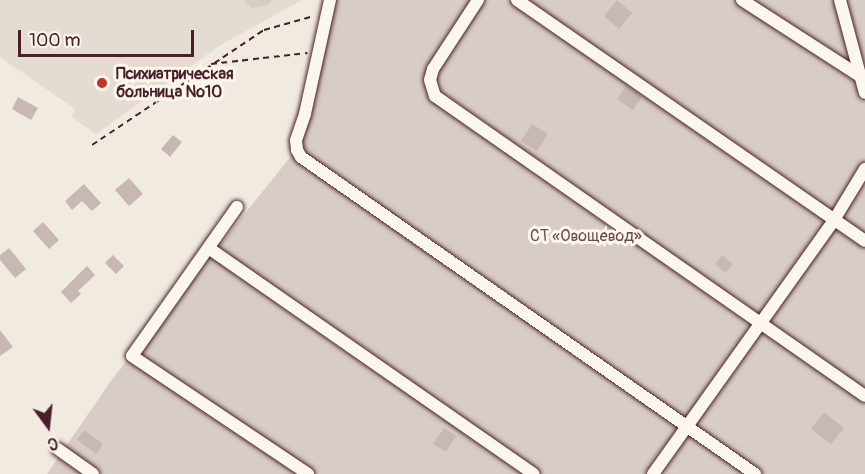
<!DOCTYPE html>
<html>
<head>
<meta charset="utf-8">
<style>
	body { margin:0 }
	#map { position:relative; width:865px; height:474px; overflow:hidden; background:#f0eae0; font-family:Pangolin,sans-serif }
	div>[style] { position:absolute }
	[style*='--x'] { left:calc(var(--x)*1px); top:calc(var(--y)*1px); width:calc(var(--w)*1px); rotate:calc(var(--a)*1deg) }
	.built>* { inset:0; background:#e4dbd2 }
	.green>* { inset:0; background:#d8ccc6 }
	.building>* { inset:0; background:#c8b8b3 }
	.path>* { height:2px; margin-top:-1px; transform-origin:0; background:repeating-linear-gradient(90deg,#4a1f2b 0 6px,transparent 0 10.5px) }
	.roads { filter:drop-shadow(0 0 2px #4a1f2b) drop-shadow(0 0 2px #4a1f2b) }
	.minor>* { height:12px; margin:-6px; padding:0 6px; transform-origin:6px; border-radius:6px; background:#fbf7ec }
	.dots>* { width:16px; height:16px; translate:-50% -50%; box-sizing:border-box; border:3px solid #fbf7ec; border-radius:50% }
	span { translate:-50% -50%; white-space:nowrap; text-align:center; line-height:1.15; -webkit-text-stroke:6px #fbf7ec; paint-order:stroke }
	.poi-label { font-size:16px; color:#4a1f2b; font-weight:700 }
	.left { translate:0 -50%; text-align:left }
	.park-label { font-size:16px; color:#6e4a52 }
	.north { position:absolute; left:18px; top:396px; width:60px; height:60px; -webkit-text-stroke:4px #fbf7ec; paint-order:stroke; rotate:165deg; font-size:16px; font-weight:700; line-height:24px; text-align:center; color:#4a1f2b }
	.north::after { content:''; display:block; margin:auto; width:21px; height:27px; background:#4a1f2b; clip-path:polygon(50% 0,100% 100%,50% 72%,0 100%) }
	.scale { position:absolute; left:18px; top:30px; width:176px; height:27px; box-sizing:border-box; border:3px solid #4a1f2b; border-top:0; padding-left:8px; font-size:18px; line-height:21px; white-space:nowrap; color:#4a1f2b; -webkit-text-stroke:4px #fbf7ec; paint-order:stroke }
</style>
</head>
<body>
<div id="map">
	<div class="built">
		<i style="clip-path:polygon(0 0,302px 0,219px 46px,96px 134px,72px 117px,75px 109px,0 57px)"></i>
	</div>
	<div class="green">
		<i style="clip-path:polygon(244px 0,272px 0,268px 5px,251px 8px)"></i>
		<i style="clip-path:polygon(333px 0,865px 0,865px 474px,47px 474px,113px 378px,300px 145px)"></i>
	</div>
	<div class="building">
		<i style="clip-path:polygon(617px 0,632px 13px,619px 29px,604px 16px)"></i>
		<i style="clip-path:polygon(626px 86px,642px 97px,633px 110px,617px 99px)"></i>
		<i style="clip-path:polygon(18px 97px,38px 108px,31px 120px,12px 109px)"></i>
		<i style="clip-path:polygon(532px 124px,548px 134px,537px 151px,521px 141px)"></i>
		<i style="clip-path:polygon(173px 135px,182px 142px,170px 157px,161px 149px)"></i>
		<i style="clip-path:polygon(129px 178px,143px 194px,129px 206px,115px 190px)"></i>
		<i style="clip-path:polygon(84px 184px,101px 203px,92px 211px,82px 201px,72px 210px,65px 201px)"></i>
		<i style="clip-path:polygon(43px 222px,59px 240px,49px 249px,33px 231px)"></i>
		<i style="clip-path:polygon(9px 248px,26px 269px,15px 278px,0 260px,0 255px)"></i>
		<i style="clip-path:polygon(113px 255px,124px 266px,116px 274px,105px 263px)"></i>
		<i style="clip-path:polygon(722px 255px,733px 264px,725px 273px,715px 264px)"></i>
		<i style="clip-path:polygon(87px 266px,95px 275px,78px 291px,81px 294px,71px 303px,61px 292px)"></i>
		<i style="clip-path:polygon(0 330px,13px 347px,0 356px)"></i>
		<i style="clip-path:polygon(824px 412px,844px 428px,831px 444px,811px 429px)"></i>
		<i style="clip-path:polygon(444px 428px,456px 436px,446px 452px,433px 444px)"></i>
		<i style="clip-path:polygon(84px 430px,103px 444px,96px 454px,77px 440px)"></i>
	</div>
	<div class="path">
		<i style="--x:211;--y:64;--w:97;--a:-6.5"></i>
		<i style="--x:92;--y:145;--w:207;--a:-33.8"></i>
		<i style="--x:264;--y:30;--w:52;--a:-15.6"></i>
	</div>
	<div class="roads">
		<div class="minor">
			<i style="--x:330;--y:0;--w:117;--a:102.4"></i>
			<i style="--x:305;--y:114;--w:28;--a:109"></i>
			<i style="--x:296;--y:140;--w:10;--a:84"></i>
			<i style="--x:297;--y:150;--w:8;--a:60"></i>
			<i style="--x:301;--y:157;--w:554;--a:34.92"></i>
			<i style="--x:478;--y:0;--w:82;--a:123.1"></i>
			<i style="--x:433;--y:69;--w:11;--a:105"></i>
			<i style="--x:430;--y:80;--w:17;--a:73"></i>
			<i style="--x:435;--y:96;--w:524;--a:34.9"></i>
			<i style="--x:517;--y:0;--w:423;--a:34.7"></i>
			<i style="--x:742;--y:0;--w:140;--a:32.8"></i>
			<i style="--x:840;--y:0;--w:96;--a:75"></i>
			<i style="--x:237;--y:207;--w:182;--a:125.2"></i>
			<i style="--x:132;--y:356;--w:212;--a:33.8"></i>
			<i style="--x:210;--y:249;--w:394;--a:34.8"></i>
			<i style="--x:58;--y:449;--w:43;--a:35.5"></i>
			<i style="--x:653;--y:474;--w:312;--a:-54.5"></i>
			<i style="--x:834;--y:220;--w:60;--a:-58.7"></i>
		</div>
	</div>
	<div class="dots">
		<i style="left:102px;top:83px;background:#c8321e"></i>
	</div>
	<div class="poi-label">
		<span class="left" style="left:116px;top:83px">Психиатрическая<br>больница №10</span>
	</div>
	<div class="park-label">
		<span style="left:586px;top:236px">СТ «Овощевод»</span>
	</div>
	<div class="north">С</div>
	<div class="scale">100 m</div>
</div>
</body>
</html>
